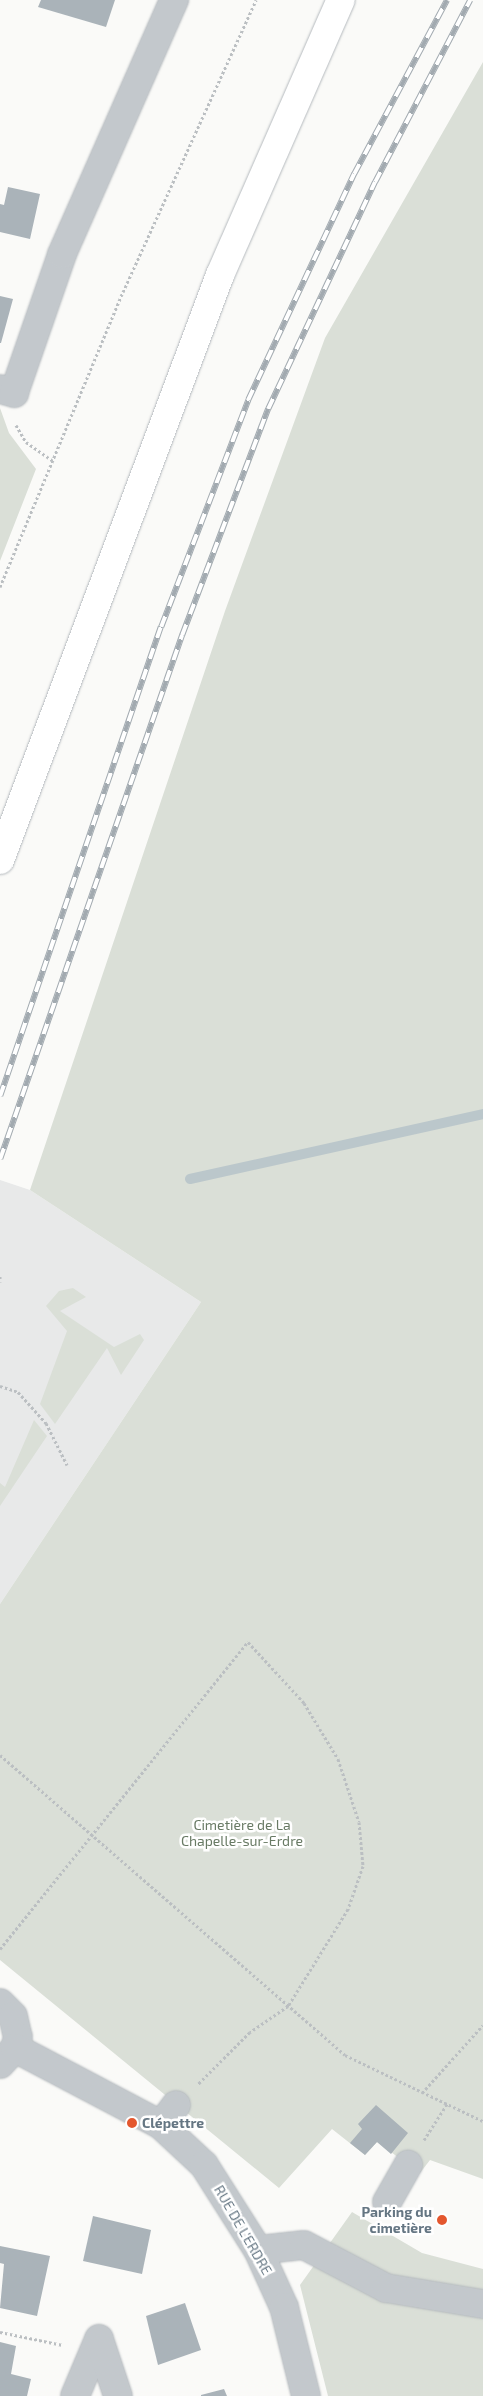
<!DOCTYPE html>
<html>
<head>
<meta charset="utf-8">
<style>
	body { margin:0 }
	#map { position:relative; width:483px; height:2396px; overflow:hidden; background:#fafaf8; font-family:"Exo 2",sans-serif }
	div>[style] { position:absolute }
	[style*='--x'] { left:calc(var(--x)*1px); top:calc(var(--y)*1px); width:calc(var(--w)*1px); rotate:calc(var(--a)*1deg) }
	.built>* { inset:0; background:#e8e9e9 }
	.green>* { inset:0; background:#dadfd7 }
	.stream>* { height:10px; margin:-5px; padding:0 5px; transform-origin:5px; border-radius:5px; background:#bbc7cb }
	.building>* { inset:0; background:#aab3b9 }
	.path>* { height:3px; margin-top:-1.5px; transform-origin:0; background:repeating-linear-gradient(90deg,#bbbfc2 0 2.5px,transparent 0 5px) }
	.roads { filter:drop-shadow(0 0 1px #b5babe) drop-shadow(0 0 1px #b5babe) }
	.minor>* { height:28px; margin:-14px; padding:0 14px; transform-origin:14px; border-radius:14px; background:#c3c8cc }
	.major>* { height:28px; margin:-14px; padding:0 14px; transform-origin:14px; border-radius:14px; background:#fff }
	.rail>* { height:5.5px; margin-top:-2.75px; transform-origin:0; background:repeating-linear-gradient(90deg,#fff 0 11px,#a2aab0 0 22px); box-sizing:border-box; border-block:1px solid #a2aab0 }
	.dots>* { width:14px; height:14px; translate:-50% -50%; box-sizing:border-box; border:2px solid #fff; border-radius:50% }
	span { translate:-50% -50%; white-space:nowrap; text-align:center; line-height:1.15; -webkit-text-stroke:5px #fff; paint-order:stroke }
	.park-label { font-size:14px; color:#687a64 }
	.poi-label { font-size:14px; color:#657683; font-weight:700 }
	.left { translate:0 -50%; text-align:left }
	.right { translate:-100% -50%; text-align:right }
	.street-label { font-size:14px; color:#657683 }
</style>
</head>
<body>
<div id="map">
	<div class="built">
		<i style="clip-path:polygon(0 1180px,30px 1190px,201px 1302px,0 1604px)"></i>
	</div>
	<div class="green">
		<i style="clip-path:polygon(483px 62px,483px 2179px,430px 2160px,420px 2173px,377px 2142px,365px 2155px,332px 2129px,279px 2188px,0 1960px,0 1604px,201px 1302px,30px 1190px,225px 611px,325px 338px)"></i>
		<i style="clip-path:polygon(0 408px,9px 433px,36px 469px,0 561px)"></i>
		<i style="clip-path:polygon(73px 1288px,86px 1297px,60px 1311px,114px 1347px,140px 1334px,144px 1340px,121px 1375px,107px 1348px,55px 1424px,40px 1404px,67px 1331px,46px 1306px,59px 1291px)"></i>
		<i style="clip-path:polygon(34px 1420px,47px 1436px,0 1506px,0 1483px,5px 1487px)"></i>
		<i style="clip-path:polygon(352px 2212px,422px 2253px,483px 2269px,483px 2396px,328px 2396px,300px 2285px)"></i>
	</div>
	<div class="stream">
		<i style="--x:190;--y:1179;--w:300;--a:-12.5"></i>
	</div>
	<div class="building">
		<i style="clip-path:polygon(41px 0,115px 0,106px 27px,38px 7px)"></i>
		<i style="clip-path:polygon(8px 187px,40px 194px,30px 239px,0 232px,0 204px,4px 205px)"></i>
		<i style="clip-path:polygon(0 296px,13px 299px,1px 343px,0 343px)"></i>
		<i style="clip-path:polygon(376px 2105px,408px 2133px,391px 2154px,377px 2142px,365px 2155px,350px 2143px,362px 2129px,358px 2124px)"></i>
		<i style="clip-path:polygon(93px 2216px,151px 2230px,142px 2274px,83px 2261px)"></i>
		<i style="clip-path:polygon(0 2246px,50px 2256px,37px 2316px,0 2308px,4px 2264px,0 2263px)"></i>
		<i style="clip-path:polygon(185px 2303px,201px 2350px,158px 2365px,146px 2316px)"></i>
		<i style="clip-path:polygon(0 2342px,16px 2346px,11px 2374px,31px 2379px,27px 2396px,0 2396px)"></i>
		<i style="clip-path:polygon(224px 2389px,227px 2396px,201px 2396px,201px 2395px)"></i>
	</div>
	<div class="path">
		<i style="--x:16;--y:425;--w:20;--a:60"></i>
		<i style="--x:26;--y:442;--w:32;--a:35"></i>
		<i style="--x:0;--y:587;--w:320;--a:-67.4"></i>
		<i style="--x:123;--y:292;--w:321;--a:-65.5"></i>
		<i style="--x:0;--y:1276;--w:6;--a:90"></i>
		<i style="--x:0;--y:1386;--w:19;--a:18"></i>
		<i style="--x:18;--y:1392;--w:42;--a:47.9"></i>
		<i style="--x:46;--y:1423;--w:47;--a:63.4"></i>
		<i style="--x:0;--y:1755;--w:457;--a:41"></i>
		<i style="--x:345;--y:2055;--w:153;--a:25.6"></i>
		<i style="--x:0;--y:1949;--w:395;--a:-51.1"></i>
		<i style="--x:248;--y:1642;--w:83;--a:47.4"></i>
		<i style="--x:304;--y:1703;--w:66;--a:58.7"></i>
		<i style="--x:338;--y:1759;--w:66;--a:71.6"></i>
		<i style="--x:359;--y:1822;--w:44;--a:84.8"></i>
		<i style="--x:363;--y:1866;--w:46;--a:109.2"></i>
		<i style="--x:348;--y:1909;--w:114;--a:121.7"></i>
		<i style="--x:288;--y:2006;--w:46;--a:145.6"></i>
		<i style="--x:250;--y:2032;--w:74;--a:135"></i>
		<i style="--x:422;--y:2093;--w:91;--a:-48.1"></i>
		<i style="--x:424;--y:2140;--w:43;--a:-57.4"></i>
		<i style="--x:0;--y:2332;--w:64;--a:11.7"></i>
	</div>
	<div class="roads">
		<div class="minor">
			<i style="--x:0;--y:389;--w:15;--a:16"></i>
			<i style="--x:14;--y:393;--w:147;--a:-70.9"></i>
			<i style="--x:62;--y:254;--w:278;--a:-66.2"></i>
			<i style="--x:0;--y:2003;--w:18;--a:45"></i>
			<i style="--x:13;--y:2016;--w:22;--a:77"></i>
			<i style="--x:18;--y:2037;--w:11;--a:105"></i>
			<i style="--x:15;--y:2048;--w:22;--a:133"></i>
			<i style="--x:15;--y:2048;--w:165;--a:27.8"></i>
			<i style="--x:161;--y:2125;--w:59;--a:42.9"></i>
			<i style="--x:204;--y:2165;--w:101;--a:57.6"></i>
			<i style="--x:258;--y:2250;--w:63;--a:65.5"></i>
			<i style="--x:284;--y:2307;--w:92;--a:76.1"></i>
			<i style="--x:161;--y:2125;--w:25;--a:-53"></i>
			<i style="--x:387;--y:2202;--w:43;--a:-60.4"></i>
			<i style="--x:258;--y:2250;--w:46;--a:-6.2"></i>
			<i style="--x:304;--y:2245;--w:93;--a:27.7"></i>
			<i style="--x:386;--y:2288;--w:98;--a:9.4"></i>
			<i style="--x:75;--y:2396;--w:62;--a:-67.2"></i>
			<i style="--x:99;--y:2339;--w:60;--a:71.6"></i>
		</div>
		<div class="major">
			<i style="--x:0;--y:860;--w:625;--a:-69.39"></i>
			<i style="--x:220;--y:275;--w:300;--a:-66.3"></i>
		</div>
	</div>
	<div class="rail">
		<i style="--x:0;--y:1096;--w:496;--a:-71.1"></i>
		<i style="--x:161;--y:627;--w:243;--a:-69"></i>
		<i style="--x:248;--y:400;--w:250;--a:-64.9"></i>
		<i style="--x:354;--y:174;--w:197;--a:-61.9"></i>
		<i style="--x:0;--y:1159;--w:555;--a:-70.85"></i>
		<i style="--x:182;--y:635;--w:242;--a:-69.2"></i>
		<i style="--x:268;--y:409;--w:251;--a:-64.8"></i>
		<i style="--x:375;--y:182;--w:205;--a:-62.4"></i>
	</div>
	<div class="dots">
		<i style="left:132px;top:2123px;background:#e4572e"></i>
		<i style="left:442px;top:2220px;background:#e4572e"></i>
	</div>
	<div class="park-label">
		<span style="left:242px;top:1833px">Cimetière de La<br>Chapelle-sur-Erdre</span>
	</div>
	<div class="poi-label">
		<span class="left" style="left:142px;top:2123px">Clépettre</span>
		<span class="right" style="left:432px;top:2220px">Parking du<br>cimetière</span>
	</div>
	<div class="street-label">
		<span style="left:243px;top:2230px;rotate:60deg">RUE DE L'ERDRE</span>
	</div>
</div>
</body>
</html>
